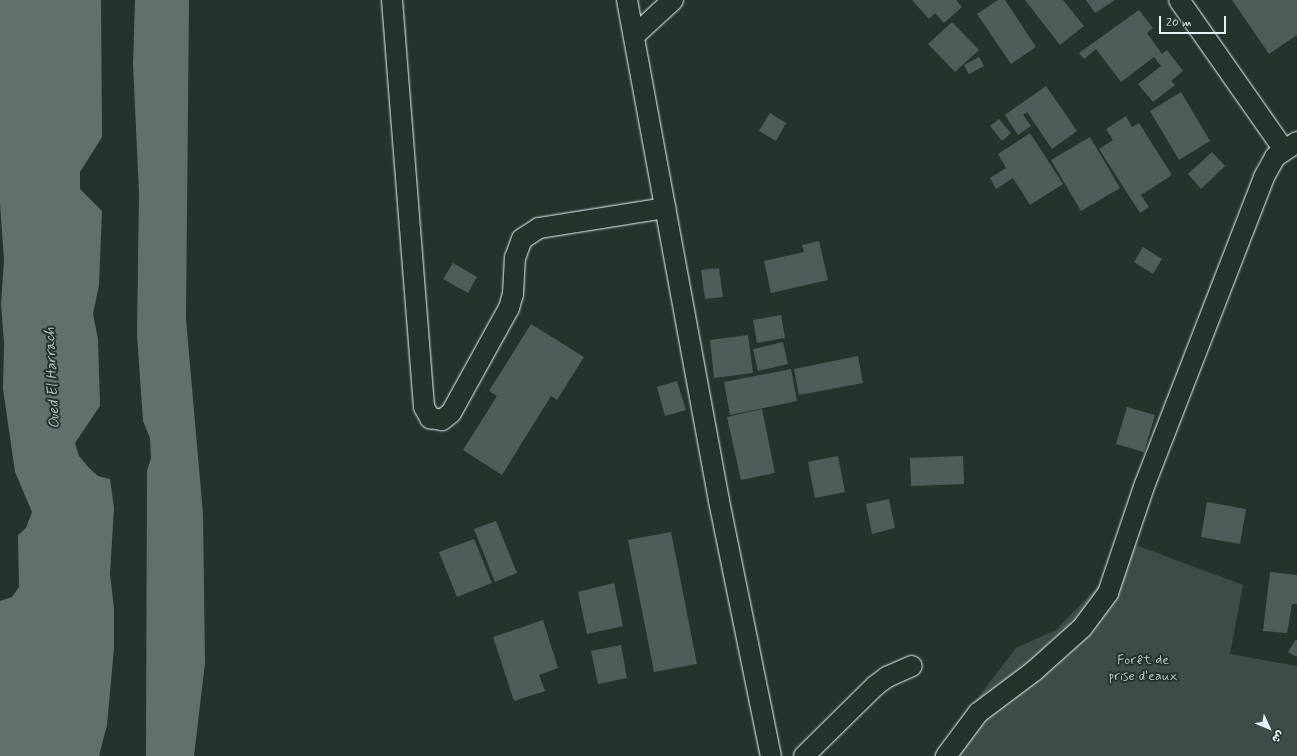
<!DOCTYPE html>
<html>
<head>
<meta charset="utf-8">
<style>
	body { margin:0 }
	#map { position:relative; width:1297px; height:756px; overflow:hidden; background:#26332d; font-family:Mynerve,"Playpen Sans Arabic",sans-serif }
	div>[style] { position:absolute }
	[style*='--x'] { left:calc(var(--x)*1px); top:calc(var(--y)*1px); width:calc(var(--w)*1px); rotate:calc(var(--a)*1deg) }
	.green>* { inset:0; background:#3e4b47 }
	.water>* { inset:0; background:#636f6d }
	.building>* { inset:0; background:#505c59 }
	.roads { filter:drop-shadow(0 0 1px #e8f1f8) drop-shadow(0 0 1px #e8f1f8) }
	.street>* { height:20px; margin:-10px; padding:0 10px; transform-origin:10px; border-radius:10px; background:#26332d }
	span { translate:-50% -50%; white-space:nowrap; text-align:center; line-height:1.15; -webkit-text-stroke:4px #26332d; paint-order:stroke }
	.park-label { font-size:14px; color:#b5bfc3 }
	.water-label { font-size:15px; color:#b3bdc0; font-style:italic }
	.north { position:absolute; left:1249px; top:708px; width:40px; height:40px; -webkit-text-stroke:3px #26332d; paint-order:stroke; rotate:134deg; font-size:11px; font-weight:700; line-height:16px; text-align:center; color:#e8f1f8 }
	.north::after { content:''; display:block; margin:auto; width:14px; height:18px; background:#e8f1f8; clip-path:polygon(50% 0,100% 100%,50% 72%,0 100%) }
	.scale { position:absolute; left:1159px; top:16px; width:67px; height:18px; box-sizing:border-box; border:2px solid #e8f1f8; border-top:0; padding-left:5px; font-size:12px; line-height:14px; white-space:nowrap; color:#e8f1f8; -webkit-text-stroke:3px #26332d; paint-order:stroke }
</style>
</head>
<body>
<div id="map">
	<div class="green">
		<i style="clip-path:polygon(1117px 538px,1243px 585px,1230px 654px,1297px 666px,1297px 756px,933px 756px,1016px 648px,1056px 630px,1100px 584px)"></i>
	</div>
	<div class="water">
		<i style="clip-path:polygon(0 0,101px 0,102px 137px,80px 172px,80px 189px,102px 211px,99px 285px,93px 314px,98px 339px,100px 406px,75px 443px,79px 456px,89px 468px,98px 476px,110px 479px,114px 508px,110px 574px,114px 608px,114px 648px,107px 725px,99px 756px,0 756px,0 601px,12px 597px,19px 587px,18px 535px,26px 528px,32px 512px,15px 472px,3px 389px,4px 343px,1px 304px,4px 260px,0 204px)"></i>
		<i style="clip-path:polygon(135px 0,189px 0,186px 319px,203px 514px,205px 663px,194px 756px,146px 756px,147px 471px,151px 458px,150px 438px,143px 421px,137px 334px,139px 193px,133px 64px)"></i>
	</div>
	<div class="building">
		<i style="clip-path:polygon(912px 0,956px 0,962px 7px,944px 23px,935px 13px,929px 19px)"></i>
		<i style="clip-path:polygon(998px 0,1005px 0,1036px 47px,1011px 64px,977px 14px)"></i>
		<i style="clip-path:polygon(1025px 0,1063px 0,1084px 26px,1060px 45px)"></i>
		<i style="clip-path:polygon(1086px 0,1115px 0,1095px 13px)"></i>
		<i style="clip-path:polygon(1232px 0,1297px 0,1297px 35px,1269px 54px)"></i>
		<i style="clip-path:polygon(1139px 10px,1153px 28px,1147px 33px,1162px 54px,1167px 50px,1183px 71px,1171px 81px,1175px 85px,1153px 102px,1138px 84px,1161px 66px,1154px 57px,1121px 82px,1096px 49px,1084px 59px,1079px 53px)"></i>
		<i style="clip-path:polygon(952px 22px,979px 50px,955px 72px,928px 44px)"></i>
		<i style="clip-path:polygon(979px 57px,984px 66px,969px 74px,964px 65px)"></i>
		<i style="clip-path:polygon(1046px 86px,1077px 131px,1052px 149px,1027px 112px,1023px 115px,1031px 126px,1018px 135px,1005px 115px)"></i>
		<i style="clip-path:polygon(1181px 92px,1210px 141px,1179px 160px,1150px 111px)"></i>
		<i style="clip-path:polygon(770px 113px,786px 123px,776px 141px,759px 131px)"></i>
		<i style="clip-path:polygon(1126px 116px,1132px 127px,1139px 123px,1172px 175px,1141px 195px,1149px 207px,1140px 213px,1099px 149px,1113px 140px,1106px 129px)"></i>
		<i style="clip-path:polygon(999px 119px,1011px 133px,1002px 141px,990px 126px)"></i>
		<i style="clip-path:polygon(1030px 133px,1063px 184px,1030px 205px,1013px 178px,996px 189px,990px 178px,1006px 168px,998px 154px)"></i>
		<i style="clip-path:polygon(1090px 137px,1120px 188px,1081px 211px,1051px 160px)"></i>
		<i style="clip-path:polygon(1212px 152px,1225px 166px,1201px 189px,1188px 174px)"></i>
		<i style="clip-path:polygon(819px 241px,828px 280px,771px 293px,764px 261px,804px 252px,802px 245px)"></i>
		<i style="clip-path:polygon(1143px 247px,1162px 259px,1153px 274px,1134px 262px)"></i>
		<i style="clip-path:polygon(453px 263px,477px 277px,468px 293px,443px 279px)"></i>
		<i style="clip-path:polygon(719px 268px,723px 297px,705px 299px,701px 270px)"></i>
		<i style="clip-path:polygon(781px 315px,785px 338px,757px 343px,753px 320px)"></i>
		<i style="clip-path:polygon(531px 324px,584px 357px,557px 400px,551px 396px,502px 475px,463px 450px,497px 396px,489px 391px)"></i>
		<i style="clip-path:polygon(748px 335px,753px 373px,714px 378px,710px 340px)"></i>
		<i style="clip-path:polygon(783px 342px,788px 364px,758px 371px,753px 349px)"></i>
		<i style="clip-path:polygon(858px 356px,863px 383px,799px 395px,794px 369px)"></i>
		<i style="clip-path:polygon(791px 369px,797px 401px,730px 415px,724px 382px)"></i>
		<i style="clip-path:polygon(677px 381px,686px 410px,665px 416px,657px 387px)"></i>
		<i style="clip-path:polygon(1127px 407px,1155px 415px,1144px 452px,1116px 444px)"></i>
		<i style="clip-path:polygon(762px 409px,775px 473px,741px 480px,727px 417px)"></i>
		<i style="clip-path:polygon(838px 456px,845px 492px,815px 498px,808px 462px)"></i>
		<i style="clip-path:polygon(963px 456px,964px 484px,911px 486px,910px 458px)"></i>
		<i style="clip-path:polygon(889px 499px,895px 528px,872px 534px,866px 504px)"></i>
		<i style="clip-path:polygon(1207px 502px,1246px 509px,1240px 544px,1201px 537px)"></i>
		<i style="clip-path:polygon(496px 521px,517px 573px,495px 582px,474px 529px)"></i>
		<i style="clip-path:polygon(671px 532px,697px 664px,654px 672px,628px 540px)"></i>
		<i style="clip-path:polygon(474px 539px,492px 583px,457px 597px,439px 552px)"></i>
		<i style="clip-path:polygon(1270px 572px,1297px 575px,1297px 604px,1292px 604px,1287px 633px,1263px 631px)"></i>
		<i style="clip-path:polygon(614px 583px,623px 626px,587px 634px,578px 592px)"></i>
		<i style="clip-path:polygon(543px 620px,558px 668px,539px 675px,545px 691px,514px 701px,493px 637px)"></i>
		<i style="clip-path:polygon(1296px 639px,1297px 640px,1297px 657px,1288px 652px)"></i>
		<i style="clip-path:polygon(621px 645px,627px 678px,598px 684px,591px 651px)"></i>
	</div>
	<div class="roads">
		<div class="street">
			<i style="--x:392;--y:0;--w:408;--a:85.5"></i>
			<i style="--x:424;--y:407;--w:13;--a:61"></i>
			<i style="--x:430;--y:418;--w:12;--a:9"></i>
			<i style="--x:442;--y:420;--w:11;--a:-38"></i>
			<i style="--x:451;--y:413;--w:120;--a:-61.1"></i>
			<i style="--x:509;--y:308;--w:15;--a:-74"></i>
			<i style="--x:513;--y:294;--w:36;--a:-87"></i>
			<i style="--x:515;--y:258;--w:20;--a:-70"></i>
			<i style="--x:522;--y:239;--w:20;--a:-33"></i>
			<i style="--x:539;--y:228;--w:128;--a:-9"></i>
			<i style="--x:627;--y:0;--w:509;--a:79.59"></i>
			<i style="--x:719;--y:501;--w:260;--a:78.5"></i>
			<i style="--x:1179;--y:0;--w:183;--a:55"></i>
			<i style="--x:634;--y:36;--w:53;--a:-42.7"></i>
			<i style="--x:804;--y:756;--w:100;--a:-44.6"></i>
			<i style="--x:875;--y:686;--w:15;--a:-37"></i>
			<i style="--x:887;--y:677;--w:27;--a:-24"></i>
			<i style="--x:946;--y:756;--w:54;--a:-53.3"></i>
			<i style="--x:978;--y:713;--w:70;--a:-36.9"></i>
			<i style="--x:1034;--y:671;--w:64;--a:-41.9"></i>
			<i style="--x:1082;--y:628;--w:44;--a:-53.4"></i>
			<i style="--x:1108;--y:593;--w:115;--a:-71.3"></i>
			<i style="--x:1145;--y:484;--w:329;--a:-68.8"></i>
			<i style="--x:1264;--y:177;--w:23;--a:-61"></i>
			<i style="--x:1275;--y:157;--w:27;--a:-34"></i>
		</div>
	</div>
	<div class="park-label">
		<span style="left:1143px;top:668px">Forêt de<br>prise d'eaux</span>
	</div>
	<div class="water-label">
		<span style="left:53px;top:378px;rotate:-93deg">Oued El Harrach</span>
	</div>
	<div class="north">ش</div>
	<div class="scale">20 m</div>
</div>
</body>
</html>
